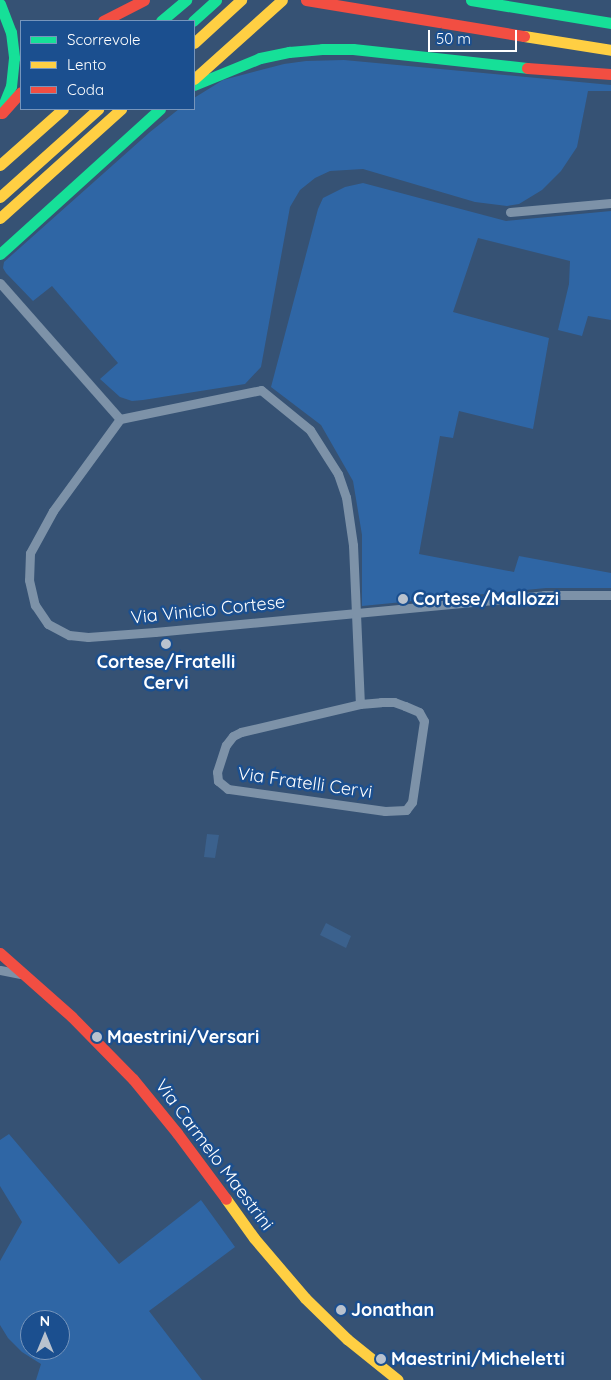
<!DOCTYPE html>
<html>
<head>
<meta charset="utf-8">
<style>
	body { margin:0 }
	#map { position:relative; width:611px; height:1380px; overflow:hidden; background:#365274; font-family:Quicksand,sans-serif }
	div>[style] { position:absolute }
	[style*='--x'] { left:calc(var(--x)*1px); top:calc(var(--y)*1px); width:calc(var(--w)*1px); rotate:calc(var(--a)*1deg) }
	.green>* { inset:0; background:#2f66a5 }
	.water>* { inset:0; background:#3b618d }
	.street>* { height:9px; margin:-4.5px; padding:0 4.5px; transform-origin:4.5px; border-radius:4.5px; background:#7d92a8 }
	.fast>* { height:11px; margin:-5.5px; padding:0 5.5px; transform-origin:5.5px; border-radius:5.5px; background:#16e098 }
	.slow>* { height:11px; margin:-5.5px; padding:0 5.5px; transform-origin:5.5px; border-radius:5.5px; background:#ffcf43 }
	.jam>* { height:11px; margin:-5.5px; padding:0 5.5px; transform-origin:5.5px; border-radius:5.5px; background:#f24e42 }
	.dots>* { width:14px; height:14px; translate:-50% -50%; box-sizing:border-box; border:2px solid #1b4f8f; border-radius:50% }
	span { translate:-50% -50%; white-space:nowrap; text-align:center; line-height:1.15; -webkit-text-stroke:5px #1b4f8f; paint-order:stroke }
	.poi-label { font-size:18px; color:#fff; font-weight:700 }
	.left { translate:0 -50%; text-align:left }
	.street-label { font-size:18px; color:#fff }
	.legend { position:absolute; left:20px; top:20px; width:175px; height:90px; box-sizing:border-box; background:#1b4f8f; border:1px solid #7695bc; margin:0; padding:6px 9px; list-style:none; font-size:15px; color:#fff }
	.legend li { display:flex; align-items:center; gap:10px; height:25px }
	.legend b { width:25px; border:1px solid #7695bc }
	.north { position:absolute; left:20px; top:1310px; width:50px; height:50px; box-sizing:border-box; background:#1b4f8f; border:1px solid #7695bc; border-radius:50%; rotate:0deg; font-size:14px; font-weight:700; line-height:20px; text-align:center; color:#fff }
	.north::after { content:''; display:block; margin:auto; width:18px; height:22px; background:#b9c2ce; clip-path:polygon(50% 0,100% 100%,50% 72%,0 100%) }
	.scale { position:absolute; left:428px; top:30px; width:89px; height:22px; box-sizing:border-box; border:2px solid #fff; border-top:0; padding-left:6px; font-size:15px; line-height:18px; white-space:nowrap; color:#fff; -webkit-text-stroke:4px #1b4f8f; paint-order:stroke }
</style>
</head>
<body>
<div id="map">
	<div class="green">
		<i style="clip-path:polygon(344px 60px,611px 85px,611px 91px,588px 91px,577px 147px,561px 171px,542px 190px,519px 204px,507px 206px,475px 202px,363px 169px,330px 171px,315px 178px,300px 190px,290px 207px,261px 367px,245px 384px,143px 400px,132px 401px,120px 397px,100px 379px,118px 363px,52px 286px,33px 301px,6px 273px,3px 268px,4px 262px,150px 132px,179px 109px,194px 109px,194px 98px,223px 80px,284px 64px,306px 61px)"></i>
		<i style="clip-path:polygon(363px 183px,506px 221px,611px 211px,611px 320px,588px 316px,582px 336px,558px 330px,569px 284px,570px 261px,478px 238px,453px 312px,549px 338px,533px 429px,459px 411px,453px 438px,440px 436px,419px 554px,514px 572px,519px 556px,611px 573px,611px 588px,546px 588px,362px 606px,362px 535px,353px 481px,321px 425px,271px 387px,318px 209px,323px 198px,345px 187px)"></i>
		<i style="clip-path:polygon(evenodd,9px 1134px,119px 1264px,201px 1200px,235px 1247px,149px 1311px,202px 1380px,36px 1380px,41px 1364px,22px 1352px,8px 1338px,0 1325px,0 1261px,22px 1222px,0 1186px,0 1140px,9px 1134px,30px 1320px,60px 1320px,60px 1350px,30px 1350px,30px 1320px)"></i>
	</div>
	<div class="water">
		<i style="clip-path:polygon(207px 834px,219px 835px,215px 858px,204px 857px)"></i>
		<i style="clip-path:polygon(326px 923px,351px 936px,346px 948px,320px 935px)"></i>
	</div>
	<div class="street">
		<i style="--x:510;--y:212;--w:101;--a:-5.1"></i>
		<i style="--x:0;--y:283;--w:181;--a:48.6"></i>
		<i style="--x:120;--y:419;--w:114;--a:126.1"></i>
		<i style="--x:53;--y:511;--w:48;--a:118.7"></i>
		<i style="--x:30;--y:553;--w:27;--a:92"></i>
		<i style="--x:29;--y:580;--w:26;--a:77"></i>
		<i style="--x:35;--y:605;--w:23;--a:56"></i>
		<i style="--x:48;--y:624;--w:24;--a:28"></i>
		<i style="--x:69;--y:635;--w:19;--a:6"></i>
		<i style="--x:88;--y:637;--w:67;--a:-4.3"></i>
		<i style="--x:155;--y:632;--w:391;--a:-5.4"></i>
		<i style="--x:544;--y:595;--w:67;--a:0"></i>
		<i style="--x:120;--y:419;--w:144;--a:-11.6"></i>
		<i style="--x:261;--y:390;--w:63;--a:39.2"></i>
		<i style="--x:310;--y:430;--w:52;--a:57.5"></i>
		<i style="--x:338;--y:474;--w:24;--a:71"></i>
		<i style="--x:346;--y:497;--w:49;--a:81.7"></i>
		<i style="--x:353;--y:545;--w:159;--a:87.5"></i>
		<i style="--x:381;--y:702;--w:13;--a:0"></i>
		<i style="--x:394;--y:702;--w:12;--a:20"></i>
		<i style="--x:405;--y:706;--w:15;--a:23"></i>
		<i style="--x:419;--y:712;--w:10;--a:61"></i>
		<i style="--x:424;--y:721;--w:82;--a:98.4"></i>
		<i style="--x:412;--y:802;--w:10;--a:127"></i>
		<i style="--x:406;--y:810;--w:21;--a:177"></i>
		<i style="--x:385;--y:811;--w:159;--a:-172"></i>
		<i style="--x:228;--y:789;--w:13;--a:-141"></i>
		<i style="--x:218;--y:781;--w:9;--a:-96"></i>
		<i style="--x:217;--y:772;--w:28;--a:-72"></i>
		<i style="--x:226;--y:745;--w:11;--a:-52"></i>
		<i style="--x:233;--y:736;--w:9;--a:-27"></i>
		<i style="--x:241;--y:732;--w:122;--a:-13.2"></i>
		<i style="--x:360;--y:704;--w:21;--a:-5"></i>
		<i style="--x:0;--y:970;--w:21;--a:11"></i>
	</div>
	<div class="fast">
		<i style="--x:471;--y:0;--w:142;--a:9.3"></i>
		<i style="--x:0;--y:4;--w:30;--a:69"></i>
		<i style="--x:11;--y:32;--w:26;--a:83"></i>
		<i style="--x:14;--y:58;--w:28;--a:96"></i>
		<i style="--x:11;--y:86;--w:29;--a:112"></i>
		<i style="--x:161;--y:21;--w:33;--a:-40"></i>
		<i style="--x:193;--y:21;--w:31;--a:-42"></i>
		<i style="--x:194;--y:85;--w:71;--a:-22.2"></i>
		<i style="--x:260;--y:58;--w:30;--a:-12"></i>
		<i style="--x:289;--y:52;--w:33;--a:-5"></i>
		<i style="--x:322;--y:49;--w:31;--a:0"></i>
		<i style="--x:353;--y:49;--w:175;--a:6.2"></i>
		<i style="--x:0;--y:254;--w:216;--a:-42.2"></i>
	</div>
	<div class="slow">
		<i style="--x:524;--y:36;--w:88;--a:9.1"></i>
		<i style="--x:194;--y:43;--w:64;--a:-42.5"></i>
		<i style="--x:194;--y:79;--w:118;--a:-41.9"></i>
		<i style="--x:0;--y:165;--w:84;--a:-41.6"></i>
		<i style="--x:0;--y:197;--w:132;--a:-41.9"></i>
		<i style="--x:0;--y:218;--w:163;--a:-42"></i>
		<i style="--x:226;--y:1199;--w:48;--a:54.3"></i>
		<i style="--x:254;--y:1238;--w:79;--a:49.6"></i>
		<i style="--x:305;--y:1298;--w:59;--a:44.3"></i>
		<i style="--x:347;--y:1339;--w:65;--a:38.8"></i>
	</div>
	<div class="jam">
		<i style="--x:306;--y:0;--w:221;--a:9.4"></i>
		<i style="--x:103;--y:21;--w:46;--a:-27.1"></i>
		<i style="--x:527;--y:68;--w:84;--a:4.1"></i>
		<i style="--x:2;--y:113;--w:28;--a:-48"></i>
		<i style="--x:0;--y:953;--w:96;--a:41.6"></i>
		<i style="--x:72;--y:1017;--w:87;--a:45.5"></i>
		<i style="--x:133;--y:1079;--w:70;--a:50.8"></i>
		<i style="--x:177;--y:1133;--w:82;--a:53.4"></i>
	</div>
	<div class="dots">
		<i style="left:403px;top:599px;background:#b9c2ce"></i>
		<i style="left:166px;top:644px;background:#b9c2ce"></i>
		<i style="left:97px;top:1037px;background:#b9c2ce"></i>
		<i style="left:341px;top:1310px;background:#b9c2ce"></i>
		<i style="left:381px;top:1359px;background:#b9c2ce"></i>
	</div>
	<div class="poi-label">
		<span class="left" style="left:413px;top:599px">Cortese/Mallozzi</span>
		<span style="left:166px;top:673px">Cortese/Fratelli<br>Cervi</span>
		<span class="left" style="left:107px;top:1037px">Maestrini/Versari</span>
		<span class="left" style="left:351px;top:1310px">Jonathan</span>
		<span class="left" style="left:391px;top:1359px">Maestrini/Micheletti</span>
	</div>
	<div class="street-label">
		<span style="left:208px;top:610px;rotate:-6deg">Via Vinicio Cortese</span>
		<span style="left:305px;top:783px;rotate:8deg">Via Fratelli Cervi</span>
		<span style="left:214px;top:1155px;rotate:53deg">Via Carmelo Maestrini</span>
	</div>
	<ul class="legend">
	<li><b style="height:6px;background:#16e098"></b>Scorrevole</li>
	<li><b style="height:6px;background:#ffcf43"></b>Lento</li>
	<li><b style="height:6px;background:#f24e42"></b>Coda</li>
	</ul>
	<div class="north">N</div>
	<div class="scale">50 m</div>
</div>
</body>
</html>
